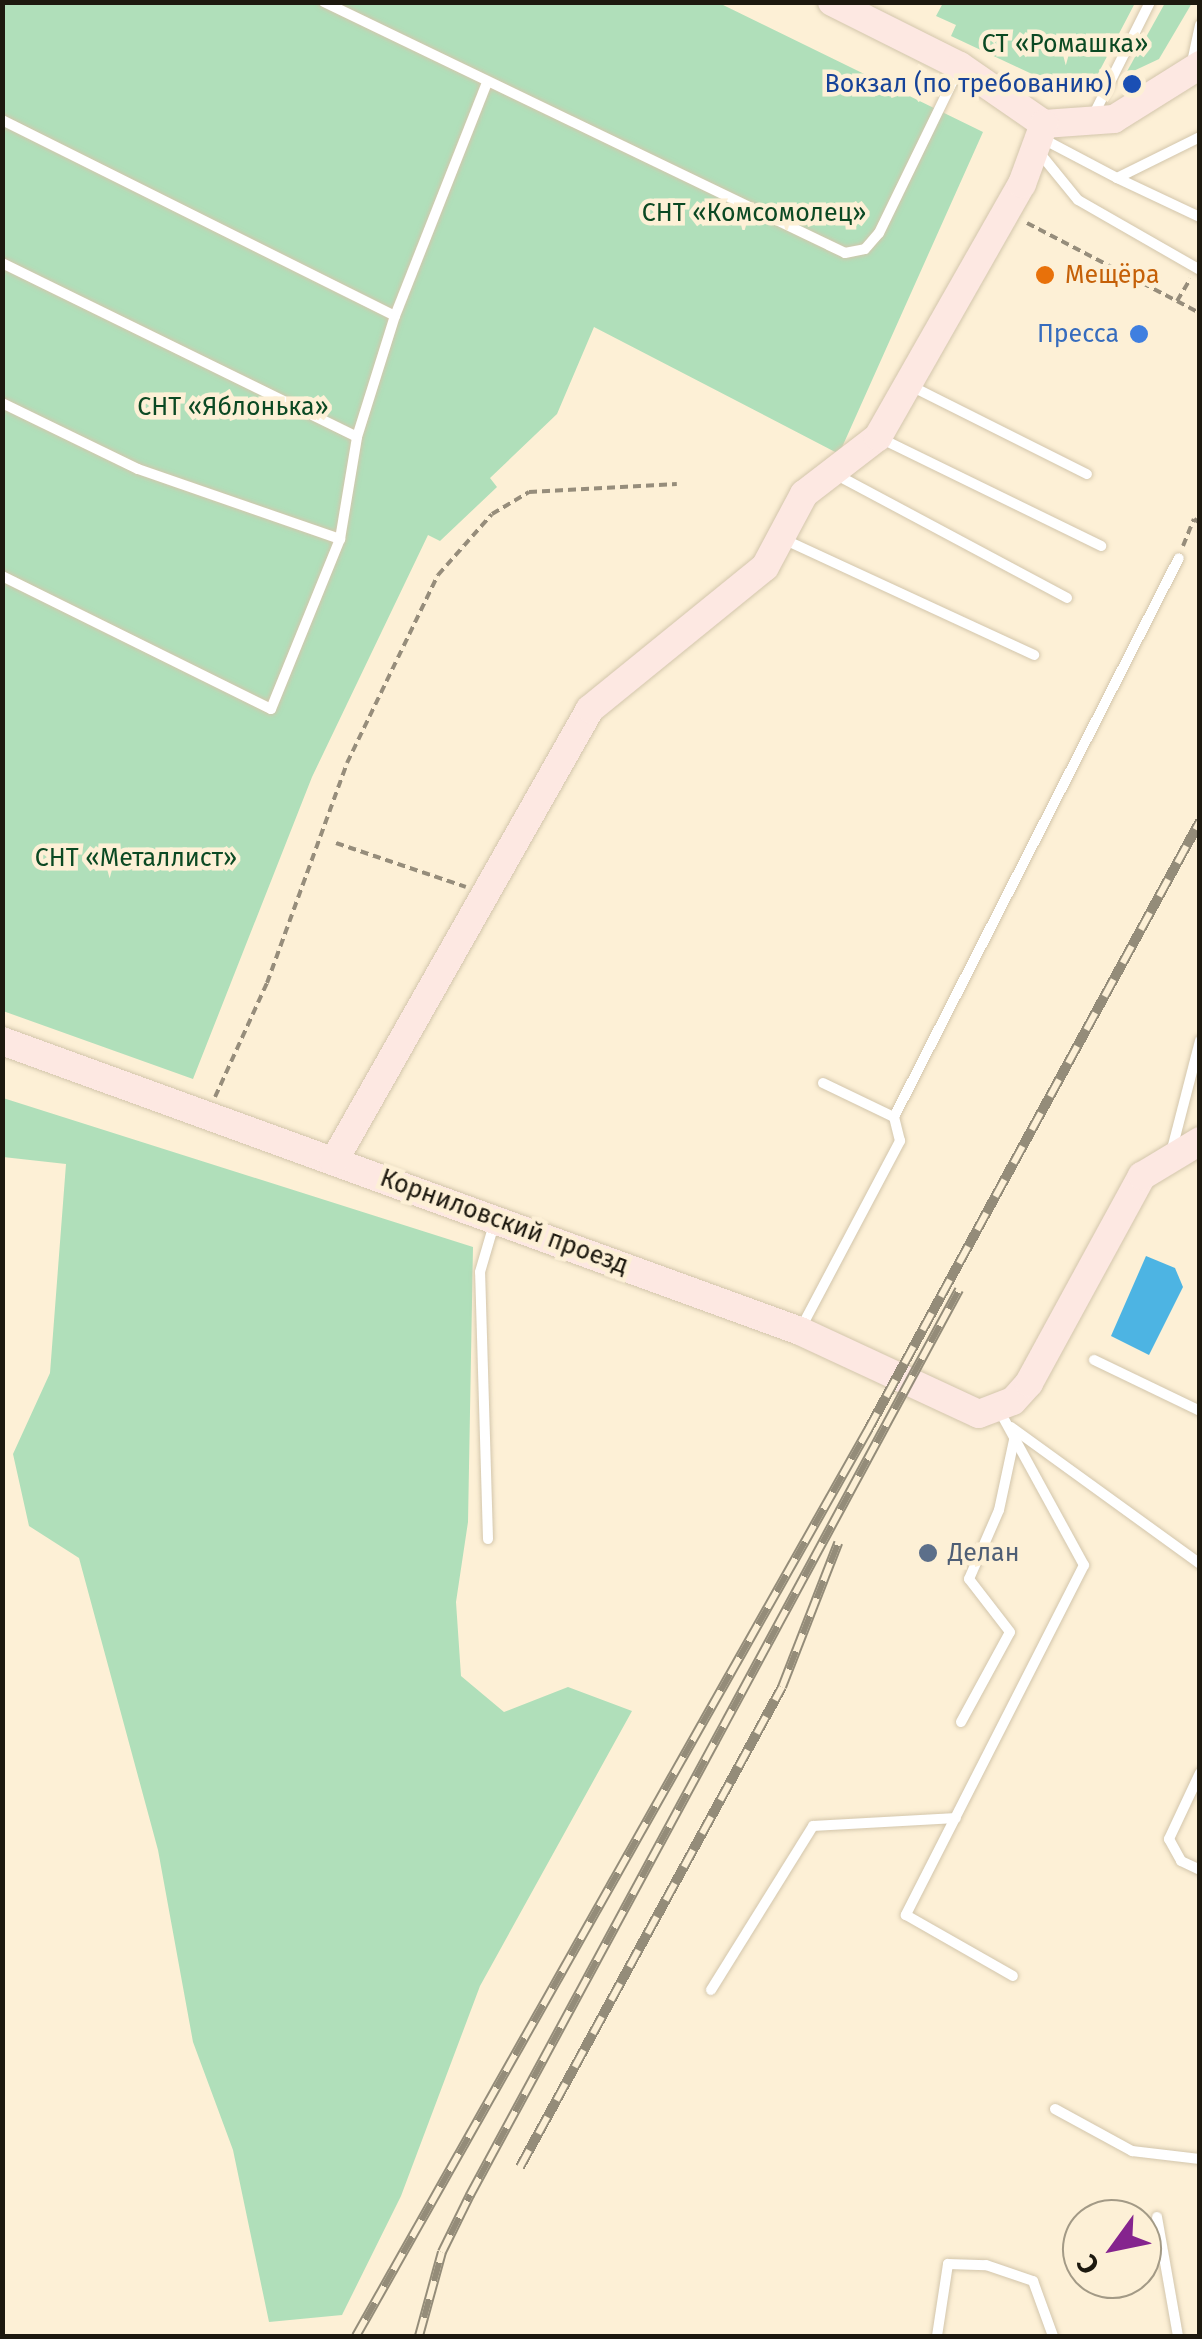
<!DOCTYPE html>
<html>
<head>
<meta charset="utf-8">
<style>
	body { margin:0 }
	#map { position:relative; width:1202px; height:2339px; overflow:hidden; background:#fdf0d6; font-family:"Fira Sans",sans-serif }
	div>[style] { position:absolute }
	[style*='--x'] { left:calc(var(--x)*1px); top:calc(var(--y)*1px); width:calc(var(--w)*1px); rotate:calc(var(--a)*1deg) }
	.green>* { inset:0; background:#b0dfba }
	.water>* { inset:0; background:#4db4e3 }
	.path>* { height:4px; margin-top:-2px; transform-origin:0; background:repeating-linear-gradient(90deg,#968d7b 0 8px,transparent 0 13px) }
	.roads { filter:drop-shadow(0 0 2px #d3c6ac) drop-shadow(0 0 2px #d3c6ac) }
	.lane>* { height:10px; margin:-5px; padding:0 5px; transform-origin:5px; border-radius:5px; background:#fff }
	.secondary>* { height:28px; margin:-14px; padding:0 14px; transform-origin:14px; border-radius:14px; background:#fde8e2 }
	.rail>* { height:10px; margin-top:-5px; transform-origin:0; background:repeating-linear-gradient(90deg,#fdf0d6 0 19px,#948c79 0 38px); box-sizing:border-box; border-block:2px solid #948c79 }
	.dots>* { width:28px; height:28px; translate:-50% -50%; box-sizing:border-box; border:5px solid #fdf0d6; border-radius:50% }
	span { translate:-50% -50%; white-space:nowrap; text-align:center; line-height:1.15; -webkit-text-stroke:9px #fdf0d6; paint-order:stroke }
	.park-label { font-size:25px; color:#0b4923 }
	.transit-label { font-size:25px; color:#164399 }
	.right { translate:-100% -50%; text-align:right }
	.food-label { font-size:25px; color:#c56008 }
	.left { translate:0 -50%; text-align:left }
	.shop-label { font-size:25px; color:#366cbe }
	.street-label { font-size:25px; color:#1d190f }
	.service-label { font-size:25px; color:#4e5e75 }
	.frame { position:absolute; inset:0; border:5px solid #1d190f; pointer-events:none }
	.north { position:absolute; left:1062px; top:2199px; width:100px; height:100px; box-sizing:border-box; background:#fdf0d6; border:2px solid #a39a86; border-radius:50%; rotate:237deg; font-size:28px; font-weight:700; line-height:40px; text-align:center; color:#1d190f }
	.north::after { content:''; display:block; margin:auto; width:35px; height:45px; background:#85248e; clip-path:polygon(50% 0,100% 100%,50% 72%,0 100%) }
</style>
</head>
<body>
<div id="map">
	<div class="green">
		<i style="clip-path:polygon(3px 3px,719px 3px,983px 132px,839px 454px,594px 327px,557px 414px,490px 478px,497px 487px,440px 541px,428px 535px,312px 777px,193px 1079px,3px 1011px)"></i>
		<i style="clip-path:polygon(943px 3px,943px 2px,1135px 3px,1090px 89px,1064px 89px,951px 36px,956px 25px,936px 16px)"></i>
		<i style="clip-path:polygon(1165px 3px,1192px 3px,1159px 59px,1125px 75px)"></i>
		<i style="clip-path:polygon(3px 1098px,473px 1247px,468px 1522px,456px 1602px,461px 1676px,504px 1712px,568px 1687px,632px 1711px,480px 1986px,401px 2196px,342px 2315px,269px 2322px,233px 2150px,193px 2042px,158px 1850px,79px 1558px,29px 1526px,13px 1454px,50px 1373px,66px 1164px,3px 1157px)"></i>
	</div>
	<div class="water">
		<i style="clip-path:polygon(1146px 1256px,1175px 1268px,1183px 1287px,1149px 1355px,1111px 1336px)"></i>
	</div>
	<div class="path">
		<i style="--x:1027;--y:223;--w:169;--a:27.5"></i>
		<i style="--x:1177;--y:301;--w:26;--a:-59"></i>
		<i style="--x:1177;--y:301;--w:26;--a:28"></i>
		<i style="--x:1183;--y:546;--w:29;--a:-68"></i>
		<i style="--x:1194;--y:519;--w:7;--a:34"></i>
		<i style="--x:336;--y:843;--w:137;--a:18.7"></i>
		<i style="--x:215;--y:1097;--w:125;--a:-65.5"></i>
		<i style="--x:267;--y:983;--w:234;--a:-70"></i>
		<i style="--x:347;--y:763;--w:209;--a:-64.2"></i>
		<i style="--x:438;--y:575;--w:81;--a:-48.5"></i>
		<i style="--x:492;--y:514;--w:43;--a:-30.7"></i>
		<i style="--x:529;--y:492;--w:148;--a:-3.1"></i>
	</div>
	<div class="roads">
		<div class="lane">
			<i style="--x:324;--y:2;--w:578;--a:25.72"></i>
			<i style="--x:845;--y:253;--w:20;--a:-11"></i>
			<i style="--x:865;--y:249;--w:21;--a:-49"></i>
			<i style="--x:879;--y:233;--w:186;--a:-64.1"></i>
			<i style="--x:1191;--y:67;--w:43;--a:-77.9"></i>
			<i style="--x:1092;--y:118;--w:130;--a:-63.4"></i>
			<i style="--x:2;--y:120;--w:439;--a:26.5"></i>
			<i style="--x:1043;--y:139;--w:84;--a:27.8"></i>
			<i style="--x:1117;--y:178;--w:93;--a:-26.3"></i>
			<i style="--x:1038;--y:151;--w:63;--a:50.8"></i>
			<i style="--x:1078;--y:200;--w:141;--a:29.8"></i>
			<i style="--x:1117;--y:178;--w:92;--a:25.2"></i>
			<i style="--x:2;--y:263;--w:395;--a:26.1"></i>
			<i style="--x:909;--y:385;--w:199;--a:26.6"></i>
			<i style="--x:2;--y:403;--w:151;--a:25.9"></i>
			<i style="--x:138;--y:469;--w:214;--a:19.1"></i>
			<i style="--x:882;--y:439;--w:244;--a:26"></i>
			<i style="--x:835;--y:474;--w:263;--a:28.1"></i>
			<i style="--x:781;--y:538;--w:279;--a:24.8"></i>
			<i style="--x:2;--y:576;--w:300;--a:26.3"></i>
			<i style="--x:271;--y:709;--w:183;--a:-67.9"></i>
			<i style="--x:340;--y:539;--w:103;--a:-80.5"></i>
			<i style="--x:357;--y:437;--w:127;--a:-72.6"></i>
			<i style="--x:395;--y:316;--w:251;--a:-68.5"></i>
			<i style="--x:823;--y:1083;--w:79;--a:25.6"></i>
			<i style="--x:1171;--y:1153;--w:116;--a:-75.5"></i>
			<i style="--x:801;--y:1328;--w:212;--a:-62.1"></i>
			<i style="--x:900;--y:1141;--w:25;--a:-104"></i>
			<i style="--x:894;--y:1117;--w:627;--a:-62.99"></i>
			<i style="--x:1094;--y:1360;--w:118;--a:25.7"></i>
			<i style="--x:999;--y:1410;--w:177;--a:61.3"></i>
			<i style="--x:1084;--y:1565;--w:393;--a:117"></i>
			<i style="--x:906;--y:1915;--w:123;--a:29.7"></i>
			<i style="--x:1011;--y:1427;--w:233;--a:35.9"></i>
			<i style="--x:488;--y:1539;--w:267;--a:-91.7"></i>
			<i style="--x:480;--y:1272;--w:50;--a:-73.7"></i>
			<i style="--x:961;--y:1722;--w:102;--a:-61.4"></i>
			<i style="--x:1010;--y:1632;--w:67;--a:-127.7"></i>
			<i style="--x:969;--y:1579;--w:75;--a:-66.5"></i>
			<i style="--x:999;--y:1510;--w:72;--a:-77.9"></i>
			<i style="--x:1200;--y:1773;--w:73;--a:115.2"></i>
			<i style="--x:1169;--y:1839;--w:25;--a:61"></i>
			<i style="--x:1181;--y:1861;--w:21;--a:25"></i>
			<i style="--x:711;--y:1990;--w:193;--a:-58.1"></i>
			<i style="--x:813;--y:1826;--w:143;--a:-3.2"></i>
			<i style="--x:1055;--y:2109;--w:88;--a:28.6"></i>
			<i style="--x:1132;--y:2151;--w:68;--a:6.7"></i>
			<i style="--x:1157;--y:2217;--w:121;--a:80"></i>
			<i style="--x:937;--y:2336;--w:73;--a:-81.3"></i>
			<i style="--x:948;--y:2264;--w:38;--a:2"></i>
			<i style="--x:986;--y:2265;--w:50;--a:18.8"></i>
			<i style="--x:1033;--y:2281;--w:59;--a:70"></i>
		</div>
		<div class="secondary">
			<i style="--x:832;--y:2;--w:143;--a:26.6"></i>
			<i style="--x:960;--y:66;--w:102;--a:34.6"></i>
			<i style="--x:1044;--y:124;--w:70;--a:-4.1"></i>
			<i style="--x:1114;--y:119;--w:102;--a:-32.1"></i>
			<i style="--x:2;--y:1041;--w:849;--a:19.97"></i>
			<i style="--x:800;--y:1331;--w:197;--a:24.9"></i>
			<i style="--x:979;--y:1414;--w:36;--a:-21"></i>
			<i style="--x:1013;--y:1401;--w:24;--a:-48"></i>
			<i style="--x:1029;--y:1383;--w:236;--a:-61.4"></i>
			<i style="--x:1142;--y:1176;--w:68;--a:-31.1"></i>
			<i style="--x:334;--y:1161;--w:519;--a:-60.47"></i>
			<i style="--x:590;--y:709;--w:225;--a:-39.1"></i>
			<i style="--x:765;--y:567;--w:83;--a:-61.9"></i>
			<i style="--x:804;--y:494;--w:93;--a:-37.6"></i>
			<i style="--x:878;--y:437;--w:291;--a:-60.4"></i>
			<i style="--x:1022;--y:184;--w:64;--a:-69.9"></i>
		</div>
	</div>
	<div class="rail">
		<i style="--x:520;--y:2167;--w:547;--a:-61.37"></i>
		<i style="--x:782;--y:1687;--w:155;--a:-68.7"></i>
		<i style="--x:356;--y:2336;--w:1041;--a:-60.53"></i>
		<i style="--x:868;--y:1430;--w:694;--a:-61.4"></i>
		<i style="--x:419;--y:2336;--w:87;--a:-74.7"></i>
		<i style="--x:442;--y:2252;--w:64;--a:-63.8"></i>
		<i style="--x:470;--y:2195;--w:1029;--a:-61.62"></i>
	</div>
	<div class="dots">
		<i style="left:1132px;top:84px;background:#1a4fb4"></i>
		<i style="left:1045px;top:275px;background:#e8710a"></i>
		<i style="left:1139px;top:334px;background:#3f7fe0"></i>
		<i style="left:928px;top:1553px;background:#5c6f8a"></i>
	</div>
	<div class="park-label">
		<span style="left:1065px;top:44px">СТ «Ромашка»</span>
		<span style="left:754px;top:213px">СНТ «Комсомолец»</span>
		<span style="left:233px;top:407px">СНТ «Яблонька»</span>
		<span style="left:136px;top:858px">СНТ «Металлист»</span>
	</div>
	<div class="transit-label">
		<span class="right" style="left:1112px;top:84px">Вокзал (по требованию)</span>
	</div>
	<div class="food-label">
		<span class="left" style="left:1065px;top:275px">Мещёра</span>
	</div>
	<div class="shop-label">
		<span class="right" style="left:1119px;top:334px">Пресса</span>
	</div>
	<div class="street-label">
		<span style="left:504px;top:1222px;rotate:20deg">Корниловский проезд</span>
	</div>
	<div class="service-label">
		<span class="left" style="left:948px;top:1553px">Делан</span>
	</div>
	<div class="frame"></div>
	<div class="north">С</div>
</div>
</body>
</html>
